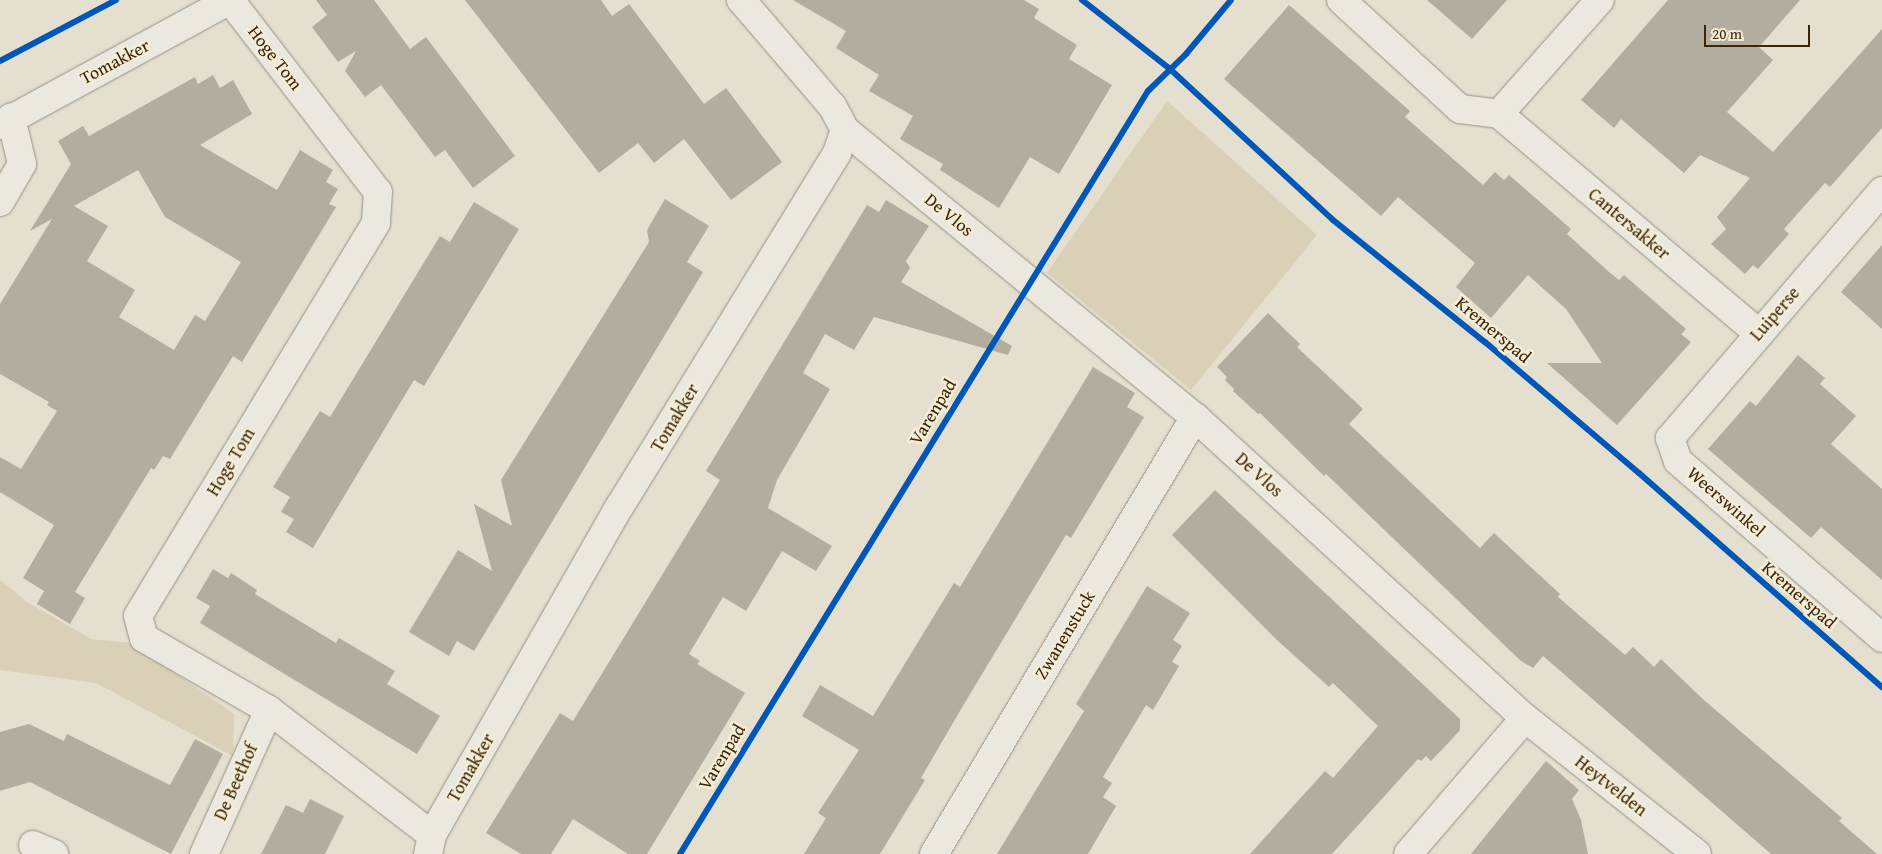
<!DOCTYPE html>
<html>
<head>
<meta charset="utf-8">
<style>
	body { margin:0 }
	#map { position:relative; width:1882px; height:854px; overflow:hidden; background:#e4dfce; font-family:"Gentium Book Plus",serif }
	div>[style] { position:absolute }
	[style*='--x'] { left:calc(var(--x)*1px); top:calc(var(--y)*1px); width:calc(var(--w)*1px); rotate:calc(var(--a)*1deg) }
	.green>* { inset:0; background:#d9d0b7 }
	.building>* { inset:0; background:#b2ad9f }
	.roads { filter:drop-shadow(0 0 1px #979183) drop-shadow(0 0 1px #979183) }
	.street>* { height:28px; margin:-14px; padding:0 14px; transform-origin:14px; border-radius:14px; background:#eae8df }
	.cycleway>* { height:6px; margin:-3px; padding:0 3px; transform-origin:3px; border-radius:3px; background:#0057b8 }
	span { translate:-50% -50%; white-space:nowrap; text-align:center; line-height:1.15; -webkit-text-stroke:5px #f4edd9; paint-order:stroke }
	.street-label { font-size:18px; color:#3c2606 }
	.scale { position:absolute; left:1704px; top:25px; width:106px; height:22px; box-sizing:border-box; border:2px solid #3c2606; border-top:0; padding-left:6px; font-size:15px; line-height:18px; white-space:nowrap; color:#3c2606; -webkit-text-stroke:4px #f4edd9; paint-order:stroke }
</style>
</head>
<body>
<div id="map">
	<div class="green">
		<i style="clip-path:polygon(1167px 101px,1317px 235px,1191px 390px,1047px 273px)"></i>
		<i style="clip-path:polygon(0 580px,27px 602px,91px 639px,132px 643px,234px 714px,233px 756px,96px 683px,0 670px)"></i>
	</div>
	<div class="building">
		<i style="clip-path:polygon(316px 0,374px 0,410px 49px,426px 37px,515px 156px,473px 188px,445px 150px,435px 157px,381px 85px,365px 97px,345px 71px,356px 51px,338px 62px,312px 27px,327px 15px)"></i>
		<i style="clip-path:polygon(465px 0,601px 0,612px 16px,629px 4px,704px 104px,726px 88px,782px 162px,731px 200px,684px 139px,654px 163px,638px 143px,599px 173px)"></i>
		<i style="clip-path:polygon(793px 0,1024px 0,1039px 9px,1034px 18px,1077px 45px,1069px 59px,1112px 85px,1059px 174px,1030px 157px,999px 208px,940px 170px,943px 164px,900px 139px,913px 116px,869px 91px,879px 75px,836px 48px,846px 31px)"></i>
		<i style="clip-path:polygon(1427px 0,1507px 0,1472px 39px)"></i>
		<i style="clip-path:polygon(1668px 0,1800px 0,1759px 47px,1773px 60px,1727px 112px,1773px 152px,1882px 29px,1882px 128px,1830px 187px,1825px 183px,1784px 229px,1789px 234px,1758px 269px,1753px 265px,1745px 274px,1711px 244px,1726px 229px,1717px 217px,1750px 178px,1700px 155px,1684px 173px,1621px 119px,1614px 128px,1581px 100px)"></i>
		<i style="clip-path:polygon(1289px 5px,1410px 111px,1405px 117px,1483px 185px,1495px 172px,1504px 180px,1509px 175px,1571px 229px,1567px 234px,1609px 272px,1619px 280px,1624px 275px,1686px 329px,1681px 334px,1691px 342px,1617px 425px,1547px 363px,1602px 363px,1566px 309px,1528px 275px,1491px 318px,1456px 287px,1475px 263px,1398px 197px,1381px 216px,1224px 79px)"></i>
		<i style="clip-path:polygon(evenodd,213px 75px,220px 88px,233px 80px,252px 114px,200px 145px,277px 190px,300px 150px,333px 170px,326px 182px,338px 189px,329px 204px,336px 207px,242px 362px,233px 356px,170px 459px,163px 456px,154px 470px,151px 468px,75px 592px,85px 598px,70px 624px,37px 604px,44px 591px,23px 578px,54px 525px,0 492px,0 457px,21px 469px,57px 411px,47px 405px,49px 402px,0 374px,0 304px,52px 219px,30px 231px,71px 164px,58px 141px,83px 126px,89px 136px,195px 77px,198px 84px,213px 75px,138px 170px,165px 217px,241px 262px,205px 321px,195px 315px,174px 350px,119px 317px,135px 290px,87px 261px,108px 226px,74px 206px,138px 170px)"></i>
		<i style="clip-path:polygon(665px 199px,709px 226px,687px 262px,703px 272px,474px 651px,457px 641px,449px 656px,409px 632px,458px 550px,492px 571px,474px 504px,512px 526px,501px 480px,649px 242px,647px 230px)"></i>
		<i style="clip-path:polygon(886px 200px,929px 226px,906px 261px,910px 268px,901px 282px,1012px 346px,1008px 355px,874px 317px,854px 350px,825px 334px,803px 373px,830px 389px,777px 480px,768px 508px,832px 546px,816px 571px,782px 551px,746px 611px,723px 597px,689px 654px,700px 661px,697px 664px,745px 693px,647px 854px,628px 854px,573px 819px,551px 854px,521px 854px,486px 833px,560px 713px,573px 721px,720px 480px,706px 471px,867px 205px,879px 212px)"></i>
		<i style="clip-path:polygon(474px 202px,519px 229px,424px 386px,414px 380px,313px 548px,286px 532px,294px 519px,281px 512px,290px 497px,273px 487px,320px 411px,330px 417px,440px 236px,450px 242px)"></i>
		<i style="clip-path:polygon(1882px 245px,1882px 329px,1841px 292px)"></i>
		<i style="clip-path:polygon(1268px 313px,1300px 344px,1297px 347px,1363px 409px,1349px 424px,1480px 548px,1494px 533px,1560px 594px,1558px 597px,1625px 655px,1633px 647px,1654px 667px,1661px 659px,1705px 701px,1842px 818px,1839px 821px,1877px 854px,1771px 854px,1543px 656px,1533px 668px,1521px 661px,1326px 474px,1324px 476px,1260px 413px,1258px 414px,1233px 391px,1234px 389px,1225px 380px,1227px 377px,1217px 367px)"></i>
		<i style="clip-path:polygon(1798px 355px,1825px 378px,1820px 384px,1856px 416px,1831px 444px,1882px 489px,1882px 580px,1821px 527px,1811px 538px,1708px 449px,1750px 401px,1756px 406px)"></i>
		<i style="clip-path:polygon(1093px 367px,1135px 393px,1127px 407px,1144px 417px,1071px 538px,1066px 535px,964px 704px,921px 778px,925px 780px,880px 854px,804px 854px,826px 818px,818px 813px,859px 750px,802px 716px,820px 685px,873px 716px,954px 583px,960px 587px)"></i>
		<i style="clip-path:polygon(1215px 490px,1460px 719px,1460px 730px,1452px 739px,1431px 761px,1426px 756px,1421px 761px,1418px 759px,1332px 854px,1250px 854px,1325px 771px,1333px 778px,1378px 726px,1333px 683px,1329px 687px,1277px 640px,1172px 535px)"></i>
		<i style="clip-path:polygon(213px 569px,228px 578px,231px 573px,257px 590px,255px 594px,336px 643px,339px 638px,395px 671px,387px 684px,440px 716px,417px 754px,200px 623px,210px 606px,196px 598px)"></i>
		<i style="clip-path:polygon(1147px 586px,1190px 613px,1173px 640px,1182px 646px,1172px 662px,1179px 666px,1153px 710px,1146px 705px,1103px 777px,1112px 783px,1103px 797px,1116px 806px,1088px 854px,997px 854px,1084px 711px,1076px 704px)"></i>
		<i style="clip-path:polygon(29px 724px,64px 741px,67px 734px,170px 785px,195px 739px,223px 754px,171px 854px,30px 782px,0 791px,0 732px)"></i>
		<i style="clip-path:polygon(1546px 761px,1579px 790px,1572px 799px,1581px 820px,1588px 854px,1471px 854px)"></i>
		<i style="clip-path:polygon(310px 799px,344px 816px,325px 854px,261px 854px,286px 805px,303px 813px)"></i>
	</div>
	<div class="roads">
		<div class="street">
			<i style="--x:1341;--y:0;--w:161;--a:42.5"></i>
			<i style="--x:1460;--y:109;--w:39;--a:7"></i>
			<i style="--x:1499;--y:114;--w:339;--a:40.2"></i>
			<i style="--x:1499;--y:114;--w:152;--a:-48.5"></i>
			<i style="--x:0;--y:125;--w:262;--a:-28.5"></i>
			<i style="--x:230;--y:0;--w:242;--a:52.4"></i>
			<i style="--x:378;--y:192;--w:31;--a:94"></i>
			<i style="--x:376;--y:223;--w:459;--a:121.2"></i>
			<i style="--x:138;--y:616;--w:23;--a:75"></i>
			<i style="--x:144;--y:638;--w:144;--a:29.9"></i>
			<i style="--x:269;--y:710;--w:205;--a:37.5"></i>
			<i style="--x:845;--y:130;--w:453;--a:39.4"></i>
			<i style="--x:1195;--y:417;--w:447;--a:42.4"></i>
			<i style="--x:1525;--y:718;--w:179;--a:130.7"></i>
			<i style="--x:1882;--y:191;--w:326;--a:130.6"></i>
			<i style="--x:1670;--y:438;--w:24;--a:71"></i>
			<i style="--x:1678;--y:461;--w:270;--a:40.9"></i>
			<i style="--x:0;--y:202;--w:44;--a:-59.9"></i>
			<i style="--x:22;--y:164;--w:48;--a:-103.2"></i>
			<i style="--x:1525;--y:718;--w:219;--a:38.3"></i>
			<i style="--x:33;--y:845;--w:23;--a:23"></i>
			<i style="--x:204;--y:854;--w:158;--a:-65.7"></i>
			<i style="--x:428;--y:854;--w:19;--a:-78"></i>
			<i style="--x:432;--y:835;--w:379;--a:-60.3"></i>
			<i style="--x:620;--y:506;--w:414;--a:-58.4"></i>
			<i style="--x:837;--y:153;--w:24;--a:-71"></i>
			<i style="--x:845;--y:130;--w:27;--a:-118"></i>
			<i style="--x:832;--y:106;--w:140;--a:-130.6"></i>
			<i style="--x:934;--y:854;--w:509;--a:-59.15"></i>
		</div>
	</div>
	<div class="cycleway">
		<i style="--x:1082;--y:0;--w:112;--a:38.1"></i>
		<i style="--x:1170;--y:69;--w:222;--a:42.8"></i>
		<i style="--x:1333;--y:220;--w:195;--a:38.8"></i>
		<i style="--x:1485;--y:342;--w:202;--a:40.4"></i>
		<i style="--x:1639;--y:473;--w:324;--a:41.4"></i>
		<i style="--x:0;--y:61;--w:131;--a:-27.7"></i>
		<i style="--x:680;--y:854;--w:895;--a:-58.48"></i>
		<i style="--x:1148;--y:91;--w:53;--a:-44.2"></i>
		<i style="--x:1186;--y:54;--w:70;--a:-50.2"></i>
	</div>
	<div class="street-label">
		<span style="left:275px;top:58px;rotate:52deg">Hoge Tom</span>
		<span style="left:115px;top:62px;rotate:-28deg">Tomakker</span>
		<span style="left:949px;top:215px;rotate:39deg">De Vlos</span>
		<span style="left:1629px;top:224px;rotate:40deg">Cantersakker</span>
		<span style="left:1775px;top:314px;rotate:-49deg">Luiperse</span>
		<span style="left:1493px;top:330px;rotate:40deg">Kremerspad</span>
		<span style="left:933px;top:412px;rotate:-59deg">Varenpad</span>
		<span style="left:675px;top:418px;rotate:-59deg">Tomakker</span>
		<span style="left:231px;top:462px;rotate:-59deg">Hoge Tom</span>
		<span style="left:1259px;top:475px;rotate:42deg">De Vlos</span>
		<span style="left:1726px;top:502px;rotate:41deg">Weerswinkel</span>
		<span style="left:1799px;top:595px;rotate:41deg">Kremerspad</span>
		<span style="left:1065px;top:635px;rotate:-59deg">Zwanenstuck</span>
		<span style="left:722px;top:757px;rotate:-59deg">Varenpad</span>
		<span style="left:471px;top:768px;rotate:-60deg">Tomakker</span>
		<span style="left:236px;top:782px;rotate:-66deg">De Beethof</span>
		<span style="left:1611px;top:786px;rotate:38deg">Heytvelden</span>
	</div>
	<div class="scale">20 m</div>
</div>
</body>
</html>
